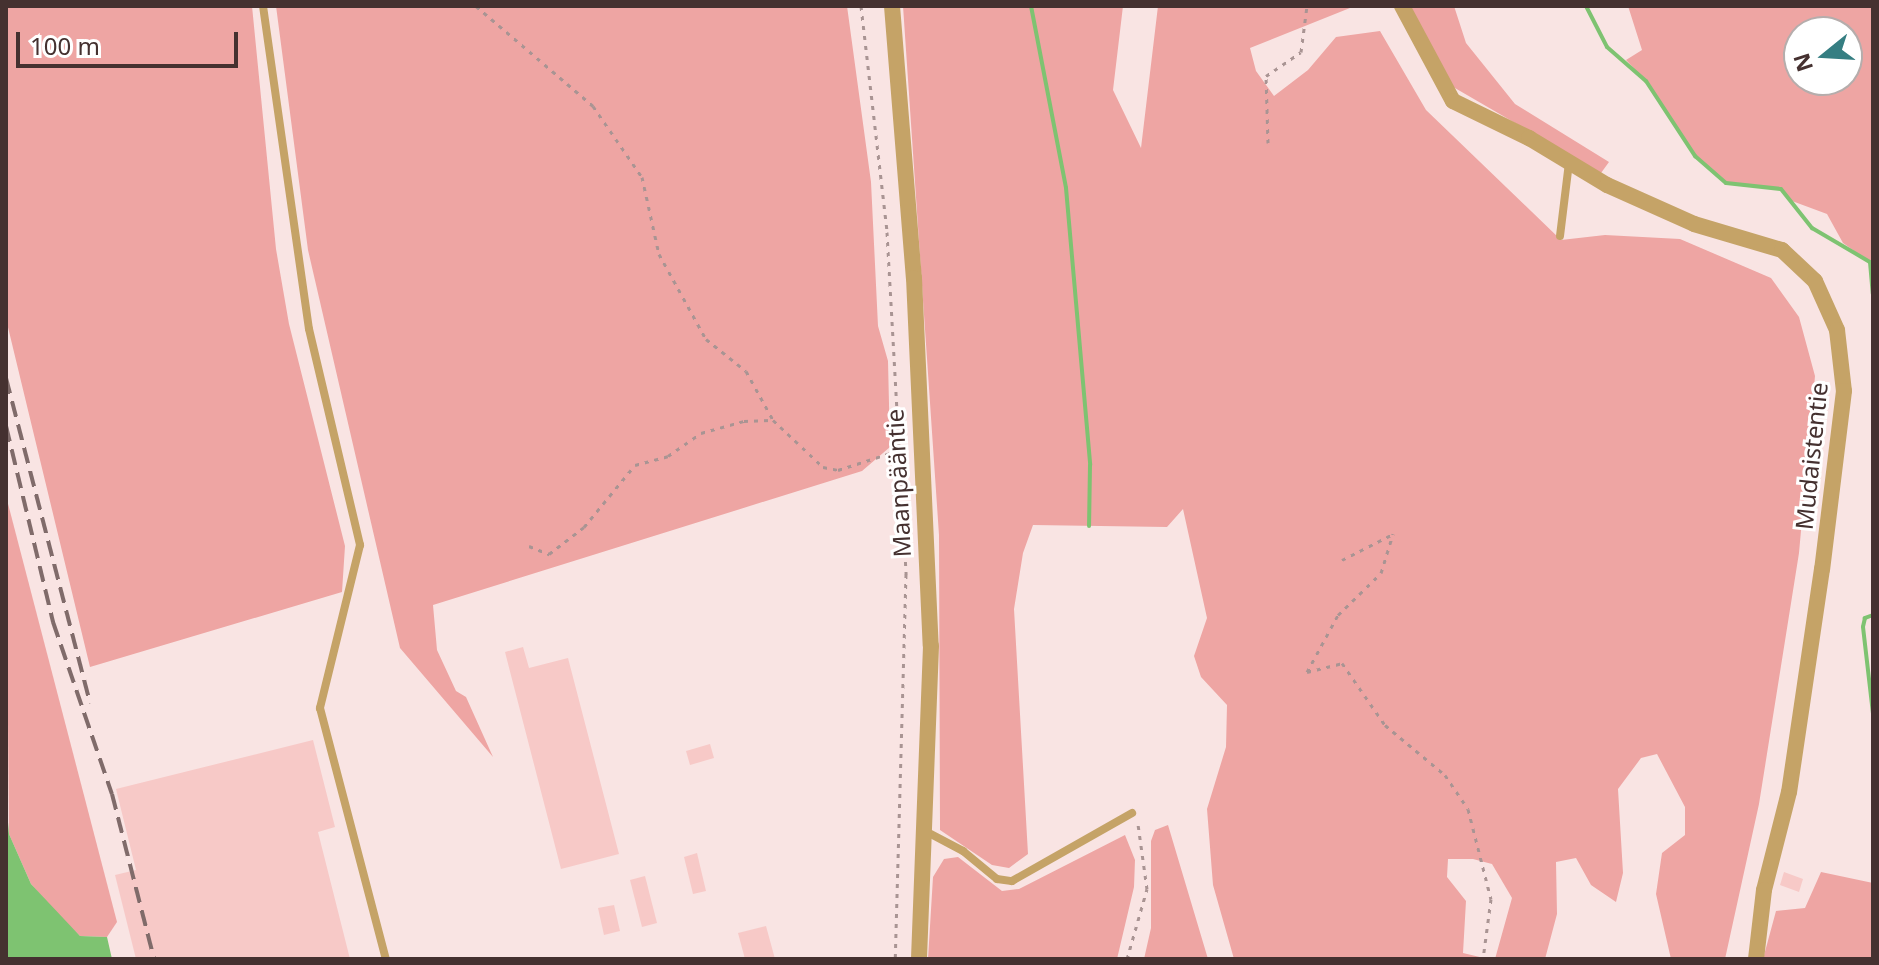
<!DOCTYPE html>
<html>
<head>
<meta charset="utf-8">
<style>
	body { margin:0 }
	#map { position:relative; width:1879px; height:965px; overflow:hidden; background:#f9e4e3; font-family:"Noto Sans",sans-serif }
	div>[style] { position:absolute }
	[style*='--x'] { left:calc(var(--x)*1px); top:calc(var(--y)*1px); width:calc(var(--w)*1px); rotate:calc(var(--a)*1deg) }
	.green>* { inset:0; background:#eea5a3 }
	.water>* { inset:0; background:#7ec371 }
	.stream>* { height:4px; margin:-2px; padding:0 2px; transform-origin:2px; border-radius:2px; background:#7ec371 }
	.building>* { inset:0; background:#f7c9c7 }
	.path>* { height:3px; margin-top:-1.5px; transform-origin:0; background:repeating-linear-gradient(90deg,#a99493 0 4px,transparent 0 10px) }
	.service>* { height:8px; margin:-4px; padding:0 4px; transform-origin:4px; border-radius:4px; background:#c5a367 }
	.minor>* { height:16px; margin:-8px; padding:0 8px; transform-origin:8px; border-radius:8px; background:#c5a367 }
	.rail>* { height:4px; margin-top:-2px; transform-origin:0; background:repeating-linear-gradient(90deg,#806b6a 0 16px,transparent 0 24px) }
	span { translate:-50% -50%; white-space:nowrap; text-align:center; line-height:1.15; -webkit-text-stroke:6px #fff; paint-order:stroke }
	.street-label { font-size:24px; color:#453130 }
	.frame { position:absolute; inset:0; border:8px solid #453130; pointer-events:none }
	.north { position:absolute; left:1783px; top:16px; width:80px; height:80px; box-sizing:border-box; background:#fff; border:2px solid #b5adac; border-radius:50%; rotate:252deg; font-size:22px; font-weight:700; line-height:32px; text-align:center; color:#453130 }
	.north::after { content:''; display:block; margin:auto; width:28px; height:36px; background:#357e82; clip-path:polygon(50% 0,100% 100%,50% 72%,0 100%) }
	.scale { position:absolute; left:16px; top:32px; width:222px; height:36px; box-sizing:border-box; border:4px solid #453130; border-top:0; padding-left:10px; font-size:24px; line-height:28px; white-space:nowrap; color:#453130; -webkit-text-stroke:6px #fff; paint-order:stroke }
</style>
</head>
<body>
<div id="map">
	<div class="green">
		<i style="clip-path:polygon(6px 6px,252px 6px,276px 249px,289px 324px,345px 546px,342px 592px,90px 667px,6px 319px)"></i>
		<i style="clip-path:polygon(276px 6px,847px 6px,871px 182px,878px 326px,888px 361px,890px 447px,862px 471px,433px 605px,437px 650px,456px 691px,466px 697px,493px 757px,400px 648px,308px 250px)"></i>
		<i style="clip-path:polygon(903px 6px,1123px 6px,1113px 90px,1141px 148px,1158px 6px,1355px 6px,1250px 48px,1256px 71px,1274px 96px,1308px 70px,1336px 37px,1380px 31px,1426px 110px,1561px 240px,1605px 235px,1680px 239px,1771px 278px,1799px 317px,1815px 376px,1799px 553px,1759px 804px,1725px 959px,1671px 959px,1656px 894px,1662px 853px,1685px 835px,1685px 807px,1657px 754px,1641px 758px,1618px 789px,1623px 873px,1616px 902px,1591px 885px,1576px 858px,1556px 862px,1557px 914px,1545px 959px,1495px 959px,1512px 898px,1492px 864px,1473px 859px,1448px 859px,1447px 877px,1466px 901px,1463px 953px,1488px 959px,1234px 959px,1213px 885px,1207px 809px,1226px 747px,1227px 705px,1201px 677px,1194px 656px,1207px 618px,1183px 509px,1167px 527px,1033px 525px,1023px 553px,1014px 609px,1028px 854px,1009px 868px,992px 865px,940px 830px,939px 535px)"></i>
		<i style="clip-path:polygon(1407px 6px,1454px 6px,1466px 43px,1515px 104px,1609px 162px,1601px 173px,1448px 84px)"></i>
		<i style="clip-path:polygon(evenodd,1628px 6px,1873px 6px,1873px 294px,1870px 262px,1843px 243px,1827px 214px,1792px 201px,1781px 189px,1726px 183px,1695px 156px,1646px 81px,1626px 60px,1642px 50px,1628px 6px,1799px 32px,1847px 32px,1847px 80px,1799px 80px,1799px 32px)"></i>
		<i style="clip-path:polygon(6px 496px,117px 922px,107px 937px,80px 936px,60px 917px,31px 884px,9px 834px)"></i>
		<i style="clip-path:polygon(1168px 825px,1208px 959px,1144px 959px,1151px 928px,1151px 841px,1155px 830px)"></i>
		<i style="clip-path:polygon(1125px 835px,1135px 860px,1134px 887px,1117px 959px,928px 959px,933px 877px,944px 859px,958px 857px,1002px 891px,1019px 889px)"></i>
		<i style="clip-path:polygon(1821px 872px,1873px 883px,1873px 959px,1763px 959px,1776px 911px,1805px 908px)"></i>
	</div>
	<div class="water">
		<i style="clip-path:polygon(6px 798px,9px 834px,31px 884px,80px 936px,107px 937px,112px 959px,6px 959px)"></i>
	</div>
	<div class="stream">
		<i style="--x:1031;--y:6;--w:185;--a:79.1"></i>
		<i style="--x:1066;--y:188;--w:278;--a:85"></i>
		<i style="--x:1090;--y:465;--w:61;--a:90.9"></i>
		<i style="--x:1586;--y:6;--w:46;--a:62.9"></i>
		<i style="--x:1607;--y:47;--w:52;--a:41.1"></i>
		<i style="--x:1646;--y:81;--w:90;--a:56.8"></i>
		<i style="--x:1695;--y:156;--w:41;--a:41.1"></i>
		<i style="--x:1726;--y:183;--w:55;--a:6.2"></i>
		<i style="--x:1781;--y:189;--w:50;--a:51.5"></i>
		<i style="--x:1812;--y:228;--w:67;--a:30.4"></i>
		<i style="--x:1870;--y:262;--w:32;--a:85"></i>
		<i style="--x:1873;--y:615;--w:9;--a:159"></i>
		<i style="--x:1865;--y:618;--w:9;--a:103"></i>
		<i style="--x:1863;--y:627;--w:88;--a:83.4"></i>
	</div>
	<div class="building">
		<i style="clip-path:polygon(523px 647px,529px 668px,568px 658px,619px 854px,561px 869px,505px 652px)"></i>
		<i style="clip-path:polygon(313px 740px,335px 827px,318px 832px,350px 959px,136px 959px,115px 875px,136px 870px,116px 789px)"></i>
		<i style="clip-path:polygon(710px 744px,714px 758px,690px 765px,686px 751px)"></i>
		<i style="clip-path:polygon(697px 853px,706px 891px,693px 894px,684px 857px)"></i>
		<i style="clip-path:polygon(1784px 872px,1803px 879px,1799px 892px,1780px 885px)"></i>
		<i style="clip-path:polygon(645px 876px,657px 923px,642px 927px,630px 880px)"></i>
		<i style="clip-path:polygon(614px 905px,620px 931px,604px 935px,598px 908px)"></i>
		<i style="clip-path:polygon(766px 926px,775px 959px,745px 959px,738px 933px)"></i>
	</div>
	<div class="path">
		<i style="--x:476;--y:6;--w:154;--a:40.5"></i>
		<i style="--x:593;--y:106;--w:86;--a:55.4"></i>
		<i style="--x:642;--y:177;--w:79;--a:77.6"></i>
		<i style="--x:659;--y:254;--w:97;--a:61.1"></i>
		<i style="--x:706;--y:339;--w:51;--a:38.7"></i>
		<i style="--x:746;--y:371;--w:56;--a:61.1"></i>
		<i style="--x:861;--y:6;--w:227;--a:83.4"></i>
		<i style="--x:887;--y:232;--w:343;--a:86.8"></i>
		<i style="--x:906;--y:574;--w:385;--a:91.6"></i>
		<i style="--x:1268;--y:143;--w:67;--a:-91.7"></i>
		<i style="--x:1266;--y:76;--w:42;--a:-34.4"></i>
		<i style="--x:1301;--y:52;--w:46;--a:-82.6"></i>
		<i style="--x:529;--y:546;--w:22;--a:22"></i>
		<i style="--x:549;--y:554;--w:44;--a:-37.6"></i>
		<i style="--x:584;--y:527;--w:80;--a:-50.6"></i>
		<i style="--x:635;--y:465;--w:34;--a:-15"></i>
		<i style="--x:668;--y:456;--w:40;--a:-34.9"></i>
		<i style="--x:701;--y:433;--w:45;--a:-15.6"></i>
		<i style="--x:744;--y:421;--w:29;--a:-2"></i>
		<i style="--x:773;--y:420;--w:69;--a:43.2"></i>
		<i style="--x:823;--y:467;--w:15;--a:11"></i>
		<i style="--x:838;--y:470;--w:62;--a:-17.9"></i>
		<i style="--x:1342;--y:560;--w:57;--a:-27"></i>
		<i style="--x:1307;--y:672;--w:36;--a:-14"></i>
		<i style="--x:1342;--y:663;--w:75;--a:55.3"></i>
		<i style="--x:1385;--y:725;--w:78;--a:39.8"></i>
		<i style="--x:1445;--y:775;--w:41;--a:55.9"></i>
		<i style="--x:1468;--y:809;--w:93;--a:75.7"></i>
		<i style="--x:1491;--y:899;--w:61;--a:97.6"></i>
		<i style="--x:1307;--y:672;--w:65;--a:-61.5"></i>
		<i style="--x:1338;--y:615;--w:60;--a:-44.3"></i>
		<i style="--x:1381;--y:573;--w:41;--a:-72.9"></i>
		<i style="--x:1127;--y:959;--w:73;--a:-74.1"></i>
		<i style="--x:1147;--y:889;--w:66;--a:-97.9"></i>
	</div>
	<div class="service">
		<i style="--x:263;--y:6;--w:326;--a:81.9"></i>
		<i style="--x:309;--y:329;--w:222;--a:76.7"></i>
		<i style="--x:360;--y:545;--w:168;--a:103.8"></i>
		<i style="--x:320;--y:708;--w:260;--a:75.3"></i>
		<i style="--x:1560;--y:236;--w:74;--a:-83"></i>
		<i style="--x:927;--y:832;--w:41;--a:27.8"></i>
		<i style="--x:963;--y:851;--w:44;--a:39.5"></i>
		<i style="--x:997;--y:879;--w:15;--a:8"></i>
		<i style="--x:1012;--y:881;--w:138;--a:-29.5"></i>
	</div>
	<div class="minor">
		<i style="--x:892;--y:6;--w:273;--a:85.4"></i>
		<i style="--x:914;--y:278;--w:368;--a:87.4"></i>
		<i style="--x:931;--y:646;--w:313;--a:92.2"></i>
		<i style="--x:1402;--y:6;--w:108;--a:61.8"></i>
		<i style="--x:1453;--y:101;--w:85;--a:26"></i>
		<i style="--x:1529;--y:138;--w:91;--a:31.1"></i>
		<i style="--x:1607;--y:185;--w:95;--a:24.1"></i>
		<i style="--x:1694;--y:224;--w:92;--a:16.5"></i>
		<i style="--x:1782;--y:250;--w:45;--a:43.2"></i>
		<i style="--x:1815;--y:281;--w:54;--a:65.8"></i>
		<i style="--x:1837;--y:330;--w:61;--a:83.5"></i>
		<i style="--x:1844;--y:391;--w:179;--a:97"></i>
		<i style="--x:1822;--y:569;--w:225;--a:98.4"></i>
		<i style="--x:1789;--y:792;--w:101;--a:104.3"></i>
		<i style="--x:1764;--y:890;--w:69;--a:96.6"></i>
	</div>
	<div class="rail">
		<i style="--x:6;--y:378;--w:336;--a:75.5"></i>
		<i style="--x:6;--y:426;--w:202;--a:76.5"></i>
		<i style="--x:53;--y:622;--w:182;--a:71.1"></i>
		<i style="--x:112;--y:794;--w:170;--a:75.7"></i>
	</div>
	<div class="street-label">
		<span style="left:1811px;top:456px;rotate:-84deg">Mudaistentie</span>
		<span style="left:898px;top:483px;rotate:-93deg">Maanpääntie</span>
	</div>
	<div class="frame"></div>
	<div class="north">N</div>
	<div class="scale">100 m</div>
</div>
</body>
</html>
